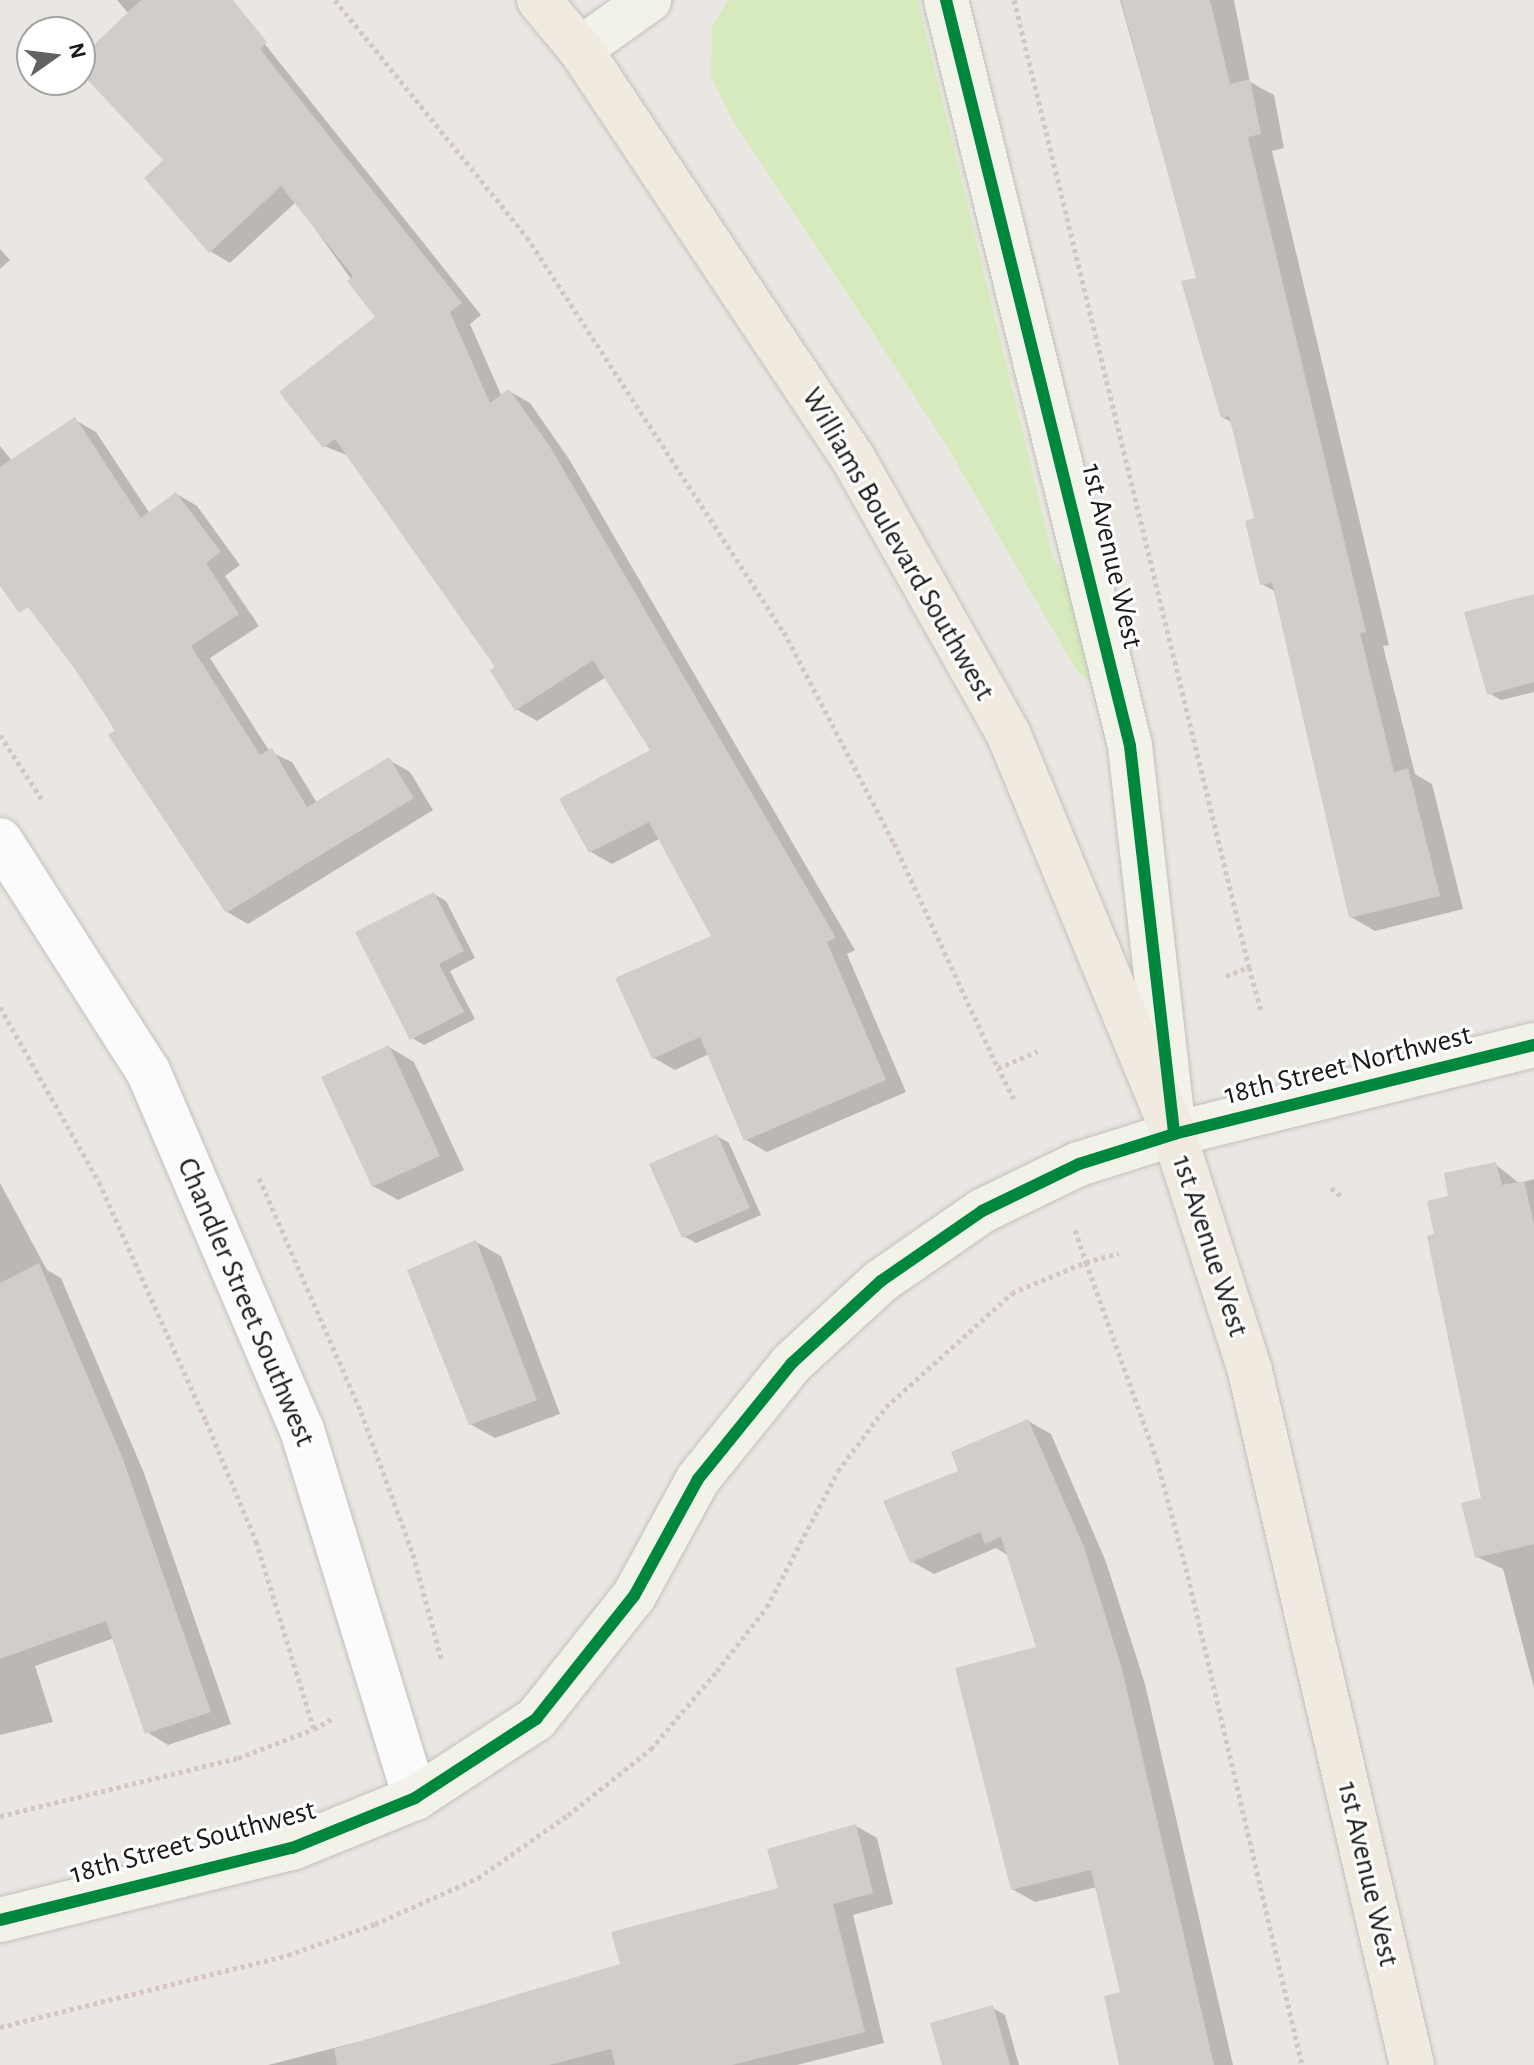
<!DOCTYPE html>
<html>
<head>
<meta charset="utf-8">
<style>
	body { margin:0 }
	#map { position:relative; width:1534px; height:2065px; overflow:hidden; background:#eae7e2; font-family:"Alegreya Sans",sans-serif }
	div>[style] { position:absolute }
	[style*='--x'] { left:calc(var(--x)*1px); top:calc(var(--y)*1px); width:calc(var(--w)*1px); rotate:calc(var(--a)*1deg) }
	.grass>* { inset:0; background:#d6eabd }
	.shadow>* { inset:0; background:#0003 }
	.building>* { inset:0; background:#d1cdc9 }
	.path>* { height:5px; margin-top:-2.5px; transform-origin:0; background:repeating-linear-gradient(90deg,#d6c6c3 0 4px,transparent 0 8px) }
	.roads { filter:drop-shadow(0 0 2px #c2c0be) drop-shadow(0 0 2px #c2c0be) }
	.street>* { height:44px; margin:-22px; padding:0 22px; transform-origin:22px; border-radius:22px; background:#fcfbfb }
	.secondary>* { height:44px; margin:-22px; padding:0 22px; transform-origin:22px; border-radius:22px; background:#f2f2e8 }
	.primary>* { height:44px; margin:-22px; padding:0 22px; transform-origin:22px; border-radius:22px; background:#f0eae1 }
	.cycleway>* { height:12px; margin:-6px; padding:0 6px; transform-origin:6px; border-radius:6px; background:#00873e }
	span { translate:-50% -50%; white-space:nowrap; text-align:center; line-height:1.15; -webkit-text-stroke:6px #fff; paint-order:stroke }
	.street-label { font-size:30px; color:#1a1a1a }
	.north { position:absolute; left:16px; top:16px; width:80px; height:80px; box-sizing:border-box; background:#fff; border:2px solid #a3a3a3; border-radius:50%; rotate:76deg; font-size:22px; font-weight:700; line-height:32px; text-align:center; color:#1a1a1a }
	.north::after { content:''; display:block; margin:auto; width:28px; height:36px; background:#636260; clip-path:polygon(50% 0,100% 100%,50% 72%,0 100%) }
</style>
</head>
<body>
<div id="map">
	<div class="grass">
		<i style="clip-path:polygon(728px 0,918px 0,1053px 557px,1075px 596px,1094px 683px,1078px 673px,944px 441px,729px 114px,711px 76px,712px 27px)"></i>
	</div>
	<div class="shadow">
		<i style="clip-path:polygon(117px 0,216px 0,260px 38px,481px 315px,470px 324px,502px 397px,509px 391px,530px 403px,569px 459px,855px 950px,847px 954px,906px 1092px,767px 1152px,746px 1140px,709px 1054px,675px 1070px,654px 1058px,714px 937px,661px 838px,612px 864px,591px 852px,653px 751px,606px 677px,537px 721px,516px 709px,497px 668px,349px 456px,324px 446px,378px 317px,296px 202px,230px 263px,210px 251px,165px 160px,80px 69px,129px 14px)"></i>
		<i style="clip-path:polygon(1120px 0,1234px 0,1250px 82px,1274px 95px,1284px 148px,1272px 151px,1389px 645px,1383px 646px,1415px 774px,1432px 784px,1463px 909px,1375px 931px,1351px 917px,1276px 592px,1262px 584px,1257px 520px,1233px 423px,1222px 417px,1198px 279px)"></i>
		<i style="clip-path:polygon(0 249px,10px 260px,0 269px)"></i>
		<i style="clip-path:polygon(75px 420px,96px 432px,150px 514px,177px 494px,197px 506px,240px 565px,225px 576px,259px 626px,210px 658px,270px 752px,292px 762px,317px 803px,389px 760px,410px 772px,433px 810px,248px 924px,227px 912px,76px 667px,0 567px,0 446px,12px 461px)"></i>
		<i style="clip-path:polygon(1534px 596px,1534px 692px,1501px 700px,1489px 693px)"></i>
		<i style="clip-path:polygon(434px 894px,446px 901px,475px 958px,450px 971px,475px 1019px,424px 1045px,412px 1038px)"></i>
		<i style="clip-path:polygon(389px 1047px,414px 1062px,464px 1170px,398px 1200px,373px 1186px)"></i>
		<i style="clip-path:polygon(717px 1136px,729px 1143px,761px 1215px,696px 1243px,683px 1236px)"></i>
		<i style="clip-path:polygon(1495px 1164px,1519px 1183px,1534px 1179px,1534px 1688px,1503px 1569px,1477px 1557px,1483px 1500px,1436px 1235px,1451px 1198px)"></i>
		<i style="clip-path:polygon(0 1183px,47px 1270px,61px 1278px,144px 1473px,231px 1724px,168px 1745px,147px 1732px,114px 1638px,35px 1666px,53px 1722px,0 1735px)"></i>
		<i style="clip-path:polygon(476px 1242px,501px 1256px,560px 1414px,495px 1438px,470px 1424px)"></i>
		<i style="clip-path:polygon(1028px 1421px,1051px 1434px,1106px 1562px,1145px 1684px,1233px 2065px,1122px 2065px,1122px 1994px,1097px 1887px,1035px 1902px,1012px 1889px,1039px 1648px,1009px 1556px,996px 1548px,934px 1574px,911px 1561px,960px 1472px)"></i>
		<i style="clip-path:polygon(856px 1826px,877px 1838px,893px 1904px,853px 1915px,884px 2043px,797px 2065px,268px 2065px,517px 2001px,515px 1995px,622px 1966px,780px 1889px)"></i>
		<i style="clip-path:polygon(993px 2008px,1005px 2015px,1019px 2065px,945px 2065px)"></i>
	</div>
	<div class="building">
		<i style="clip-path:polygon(141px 0,233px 0,267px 42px,260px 49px,462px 303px,450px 312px,490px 403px,509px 389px,549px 445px,836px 938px,827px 942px,886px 1080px,744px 1141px,700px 1037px,652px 1059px,615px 978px,711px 936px,649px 822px,589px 853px,559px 799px,650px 750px,593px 660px,515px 711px,490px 670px,495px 667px,335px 439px,323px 448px,279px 392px,375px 317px,347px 281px,353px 276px,281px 186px,209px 253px,144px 178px,163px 160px,80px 72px,80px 58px)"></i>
		<i style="clip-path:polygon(1121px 0,1210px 0,1230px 84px,1250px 79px,1261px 134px,1248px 137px,1366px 632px,1360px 633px,1394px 772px,1408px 768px,1440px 896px,1349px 918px,1272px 583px,1260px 585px,1245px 521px,1254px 518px,1229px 416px,1221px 418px,1181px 281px,1196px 278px)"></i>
		<i style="clip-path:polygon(75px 417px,141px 518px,176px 492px,221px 552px,206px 563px,239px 614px,191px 646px,260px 755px,272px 748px,307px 807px,389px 757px,414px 798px,226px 913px,108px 735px,115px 730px,74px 668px,28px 607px,19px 613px,0 586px,0 467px)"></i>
		<i style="clip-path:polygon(1534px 594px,1534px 682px,1487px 695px,1464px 612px)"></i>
		<i style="clip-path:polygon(434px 892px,464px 951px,439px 964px,464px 1012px,410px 1040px,355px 932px)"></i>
		<i style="clip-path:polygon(389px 1045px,440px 1156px,372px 1187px,321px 1077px)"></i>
		<i style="clip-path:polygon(717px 1134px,750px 1208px,682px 1238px,649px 1164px)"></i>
		<i style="clip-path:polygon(1496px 1162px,1502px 1185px,1524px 1181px,1534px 1224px,1534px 1544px,1475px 1558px,1461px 1503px,1481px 1498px,1427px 1236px,1434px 1234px,1427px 1201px,1448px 1196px,1444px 1173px)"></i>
		<i style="clip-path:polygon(476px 1240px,537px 1400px,469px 1425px,407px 1270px)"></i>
		<i style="clip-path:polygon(39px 1263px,123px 1459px,211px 1712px,145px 1734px,106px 1621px,0 1659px,0 1283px)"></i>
		<i style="clip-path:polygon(1028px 1419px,1084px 1547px,1122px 1669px,1214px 2065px,1119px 2065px,1104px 1996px,1120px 1992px,1091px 1870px,1011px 1890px,955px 1668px,1036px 1647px,1001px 1537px,985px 1544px,980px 1532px,910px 1563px,883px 1501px,958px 1471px,951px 1452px)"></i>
		<i style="clip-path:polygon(856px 1824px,873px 1893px,833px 1904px,865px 2032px,732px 2065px,615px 2065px,611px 2049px,549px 2065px,337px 2065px,334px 2049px,620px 1964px,611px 1932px,778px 1888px,767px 1849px)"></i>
		<i style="clip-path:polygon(993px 2005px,1010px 2065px,942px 2065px,930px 2023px)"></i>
	</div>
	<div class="path">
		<i style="--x:335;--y:0;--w:305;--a:51"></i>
		<i style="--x:527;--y:237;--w:471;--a:57"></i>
		<i style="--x:784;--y:632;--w:238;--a:62.5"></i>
		<i style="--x:894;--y:843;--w:248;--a:65.2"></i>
		<i style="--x:1014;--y:0;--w:995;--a:76.34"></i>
		<i style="--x:0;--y:735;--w:79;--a:56.9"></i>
		<i style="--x:1226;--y:976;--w:25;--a:-21"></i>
		<i style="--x:1249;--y:967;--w:46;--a:74.7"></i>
		<i style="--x:0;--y:1007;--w:201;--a:60.5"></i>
		<i style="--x:99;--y:1182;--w:262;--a:65.9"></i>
		<i style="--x:206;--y:1421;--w:130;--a:67.4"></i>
		<i style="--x:256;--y:1541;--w:197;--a:72.9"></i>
		<i style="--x:314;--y:1729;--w:22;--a:-30"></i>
		<i style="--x:1014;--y:1099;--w:35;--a:-117"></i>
		<i style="--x:998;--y:1068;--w:43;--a:-23"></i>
		<i style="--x:259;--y:1178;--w:255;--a:66.4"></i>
		<i style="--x:361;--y:1412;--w:151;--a:69.9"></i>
		<i style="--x:413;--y:1554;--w:108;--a:74.9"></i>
		<i style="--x:1331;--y:1188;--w:13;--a:39"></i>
		<i style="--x:1075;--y:1230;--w:34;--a:71"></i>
		<i style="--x:1086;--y:1262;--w:34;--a:-15"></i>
		<i style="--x:0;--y:1816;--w:245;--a:-13.7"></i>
		<i style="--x:238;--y:1758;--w:81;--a:-20.9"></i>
		<i style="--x:0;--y:2027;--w:297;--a:-14"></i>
		<i style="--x:288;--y:1955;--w:92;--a:-19.6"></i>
		<i style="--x:375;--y:1924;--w:113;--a:-24.1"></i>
		<i style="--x:478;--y:1878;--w:110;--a:-35"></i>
		<i style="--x:568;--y:1815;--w:106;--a:-38.5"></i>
		<i style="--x:651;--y:1749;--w:102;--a:-49.8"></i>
		<i style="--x:717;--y:1671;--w:81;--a:-52"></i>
		<i style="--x:767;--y:1607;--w:153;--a:-62.4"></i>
		<i style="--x:838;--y:1471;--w:80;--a:-53.1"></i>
		<i style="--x:886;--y:1407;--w:170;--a:-42.1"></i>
		<i style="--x:1012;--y:1293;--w:80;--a:-22.7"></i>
		<i style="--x:1086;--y:1262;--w:210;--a:70.3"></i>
		<i style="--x:1157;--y:1460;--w:112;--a:75"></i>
		<i style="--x:1186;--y:1568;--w:510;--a:76.86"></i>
	</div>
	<div class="roads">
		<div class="street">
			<i style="--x:0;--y:840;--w:274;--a:57.4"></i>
			<i style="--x:148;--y:1071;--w:391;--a:66.8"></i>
			<i style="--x:302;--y:1430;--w:385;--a:72.9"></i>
		</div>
		<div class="secondary">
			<i style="--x:946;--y:0;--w:768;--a:76.14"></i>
			<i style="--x:1130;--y:746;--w:372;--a:83.5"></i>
			<i style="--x:580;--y:49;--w:85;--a:-35.4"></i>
			<i style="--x:0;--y:1920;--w:301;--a:-13.9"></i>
			<i style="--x:292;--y:1848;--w:133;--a:-22.1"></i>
			<i style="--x:415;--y:1798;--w:145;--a:-33.1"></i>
			<i style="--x:536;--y:1719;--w:157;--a:-51.5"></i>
			<i style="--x:634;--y:1596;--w:133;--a:-61.3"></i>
			<i style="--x:698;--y:1479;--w:149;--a:-51"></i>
			<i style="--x:792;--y:1363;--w:121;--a:-42.7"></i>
			<i style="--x:881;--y:1281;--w:123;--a:-34.7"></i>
			<i style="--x:982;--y:1211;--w:108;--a:-25.9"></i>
			<i style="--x:1079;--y:1164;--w:100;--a:-17.5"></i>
			<i style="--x:1174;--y:1134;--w:371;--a:-13.9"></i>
		</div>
		<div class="primary">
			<i style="--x:539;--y:0;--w:64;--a:50.1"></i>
			<i style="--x:580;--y:49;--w:492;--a:56.3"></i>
			<i style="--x:853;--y:458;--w:316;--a:60.6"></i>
			<i style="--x:1008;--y:733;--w:434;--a:67.5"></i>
			<i style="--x:1174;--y:1134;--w:249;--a:72.2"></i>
			<i style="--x:1250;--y:1371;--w:713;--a:76.86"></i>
		</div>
	</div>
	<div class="cycleway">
		<i style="--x:946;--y:0;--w:768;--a:76.14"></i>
		<i style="--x:1130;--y:746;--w:390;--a:83.5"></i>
		<i style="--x:0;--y:1920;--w:301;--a:-13.9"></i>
		<i style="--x:292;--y:1848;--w:133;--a:-22.1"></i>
		<i style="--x:415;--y:1798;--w:145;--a:-33.1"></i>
		<i style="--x:536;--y:1719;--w:157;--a:-51.5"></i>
		<i style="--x:634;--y:1596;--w:133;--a:-61.3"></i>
		<i style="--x:698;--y:1479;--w:149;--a:-51"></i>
		<i style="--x:792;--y:1363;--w:121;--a:-42.7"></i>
		<i style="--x:881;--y:1281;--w:123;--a:-34.7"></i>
		<i style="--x:982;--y:1211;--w:108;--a:-25.9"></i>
		<i style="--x:1079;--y:1164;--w:100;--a:-17.5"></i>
		<i style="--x:1174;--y:1134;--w:371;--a:-13.9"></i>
	</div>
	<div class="street-label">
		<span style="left:898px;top:544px;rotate:60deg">Williams Boulevard Southwest</span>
		<span style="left:1112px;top:556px;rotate:77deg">1st Avenue West</span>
		<span style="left:1348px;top:1065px;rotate:-14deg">18th Street Northwest</span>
		<span style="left:1210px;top:1246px;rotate:72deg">1st Avenue West</span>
		<span style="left:246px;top:1302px;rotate:67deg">Chandler Street Southwest</span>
		<span style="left:193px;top:1842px;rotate:-15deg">18th Street Southwest</span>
		<span style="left:1368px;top:1874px;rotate:77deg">1st Avenue West</span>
	</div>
	<div class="north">N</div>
</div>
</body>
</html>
